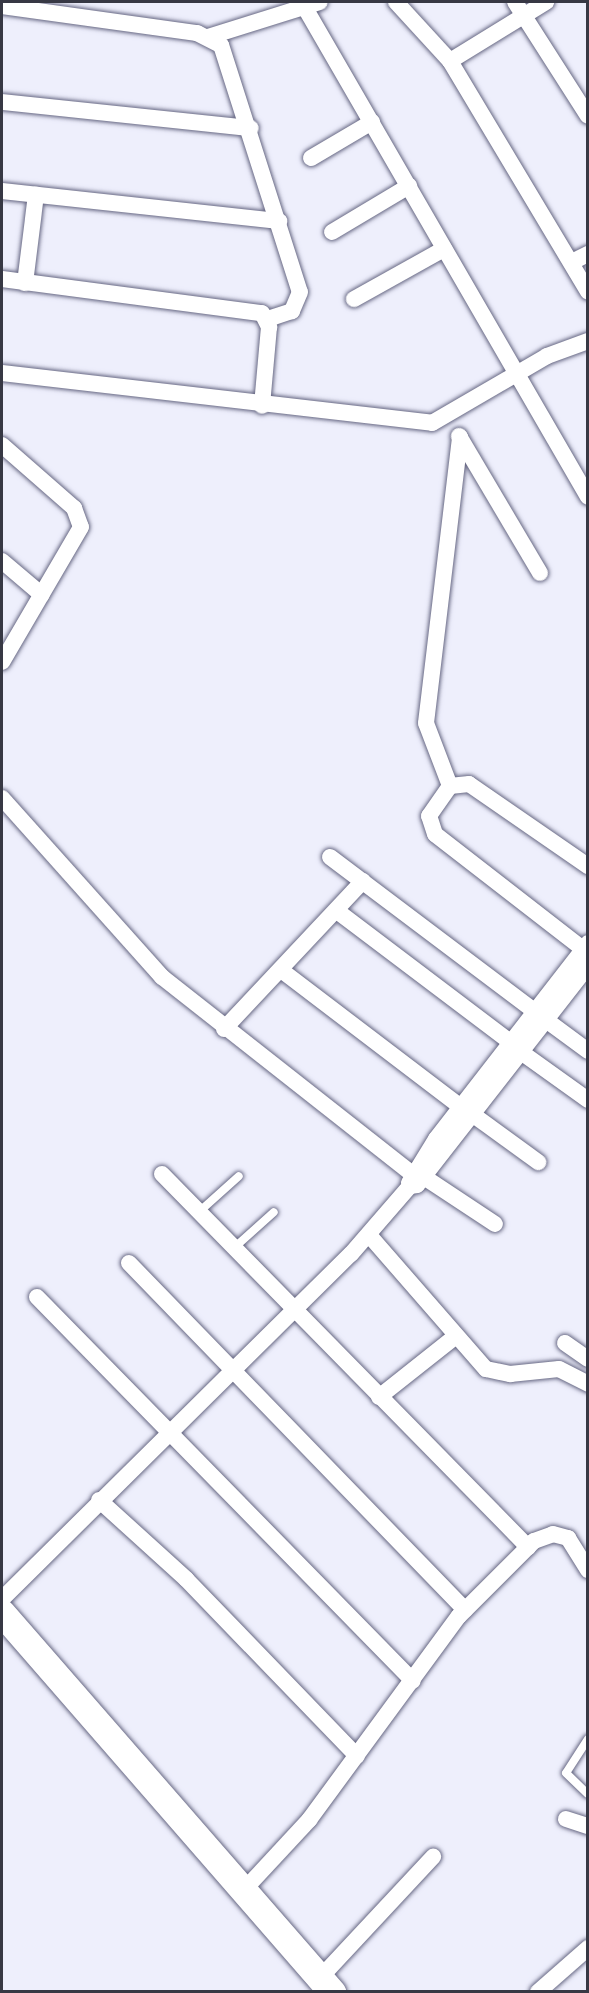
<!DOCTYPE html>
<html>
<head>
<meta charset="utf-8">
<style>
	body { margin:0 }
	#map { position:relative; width:589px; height:1993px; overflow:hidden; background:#eeeffc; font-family:"Times New Roman",serif }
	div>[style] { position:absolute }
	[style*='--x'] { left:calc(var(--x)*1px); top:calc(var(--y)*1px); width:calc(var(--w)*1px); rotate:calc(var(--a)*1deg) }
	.roads { filter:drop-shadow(0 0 2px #666783) drop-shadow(0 0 2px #666783) }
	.service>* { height:8px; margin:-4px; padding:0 4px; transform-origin:4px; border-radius:4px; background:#fff }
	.minor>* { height:16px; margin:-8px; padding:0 8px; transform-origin:8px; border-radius:8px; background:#fff }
	.primary>* { height:27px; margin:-13.5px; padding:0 13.5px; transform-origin:13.5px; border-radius:13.5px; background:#fff }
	span { translate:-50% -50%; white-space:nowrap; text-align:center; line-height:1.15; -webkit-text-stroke:5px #fff; paint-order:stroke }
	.frame { position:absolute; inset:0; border:3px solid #373844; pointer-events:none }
</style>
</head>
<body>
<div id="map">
	<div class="roads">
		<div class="service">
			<i style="--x:200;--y:1211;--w:52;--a:-41.9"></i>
			<i style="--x:235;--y:1247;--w:52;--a:-41.9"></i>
			<i style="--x:588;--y:1739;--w:40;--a:122.9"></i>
			<i style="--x:566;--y:1773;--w:30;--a:44"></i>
		</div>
		<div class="minor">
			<i style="--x:396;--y:2;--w:80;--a:47.5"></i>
			<i style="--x:450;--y:61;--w:269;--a:59.1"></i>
			<i style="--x:515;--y:2;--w:135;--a:57.4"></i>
			<i style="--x:2;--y:6;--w:197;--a:7.9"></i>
			<i style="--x:197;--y:33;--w:27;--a:27"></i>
			<i style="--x:221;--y:45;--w:259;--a:72.3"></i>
			<i style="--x:300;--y:292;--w:21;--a:113"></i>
			<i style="--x:292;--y:311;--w:26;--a:162"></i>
			<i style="--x:304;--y:6;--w:567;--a:59.95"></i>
			<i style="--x:208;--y:37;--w:117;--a:-17.4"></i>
			<i style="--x:450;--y:61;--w:113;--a:-31.6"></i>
			<i style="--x:2;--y:102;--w:250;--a:6"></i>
			<i style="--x:311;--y:158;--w:71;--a:-30.5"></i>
			<i style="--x:2;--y:191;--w:279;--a:6.2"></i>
			<i style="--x:332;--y:232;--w:90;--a:-30.9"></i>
			<i style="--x:572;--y:262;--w:18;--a:-27"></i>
			<i style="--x:2;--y:279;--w:262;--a:7.5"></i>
			<i style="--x:262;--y:313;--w:16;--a:63"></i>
			<i style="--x:269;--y:327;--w:79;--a:95.1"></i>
			<i style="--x:25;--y:283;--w:89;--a:-82.9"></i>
			<i style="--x:354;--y:299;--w:103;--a:-29.1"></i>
			<i style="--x:2;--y:373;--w:433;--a:6.6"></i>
			<i style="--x:432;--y:423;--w:133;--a:-30.2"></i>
			<i style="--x:547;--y:356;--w:44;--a:-20.1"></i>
			<i style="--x:459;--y:436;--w:159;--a:59.4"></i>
			<i style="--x:2;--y:445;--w:96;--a:41.2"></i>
			<i style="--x:74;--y:508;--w:20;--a:70"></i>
			<i style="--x:81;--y:527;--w:156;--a:120.3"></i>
			<i style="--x:2;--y:561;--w:52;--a:40.4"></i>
			<i style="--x:450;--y:786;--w:67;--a:-110.9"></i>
			<i style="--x:426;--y:723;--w:288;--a:-83.2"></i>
			<i style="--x:2;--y:798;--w:240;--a:48.2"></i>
			<i style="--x:162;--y:977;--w:318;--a:38.2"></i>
			<i style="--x:330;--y:857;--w:256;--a:37"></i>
			<i style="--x:337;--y:911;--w:217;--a:37.1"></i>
			<i style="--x:583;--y:949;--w:187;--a:-142.2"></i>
			<i style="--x:435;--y:834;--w:19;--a:-108"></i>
			<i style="--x:429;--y:816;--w:37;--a:-55"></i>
			<i style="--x:450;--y:786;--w:19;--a:-6"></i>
			<i style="--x:469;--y:784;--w:145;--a:34.6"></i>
			<i style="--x:281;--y:970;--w:226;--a:37.3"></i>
			<i style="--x:546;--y:1020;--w:52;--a:36.4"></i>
			<i style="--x:224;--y:1029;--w:203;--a:-46.8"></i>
			<i style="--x:521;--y:1052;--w:82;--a:35.6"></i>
			<i style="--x:472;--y:1114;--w:82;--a:36"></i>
			<i style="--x:162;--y:1174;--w:523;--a:45.54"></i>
			<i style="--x:424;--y:1177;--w:85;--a:33.5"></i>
			<i style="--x:409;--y:1183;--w:52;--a:-58.5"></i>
			<i style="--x:436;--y:1139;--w:248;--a:-52.2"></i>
			<i style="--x:369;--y:1235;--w:178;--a:48.9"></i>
			<i style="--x:486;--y:1369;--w:25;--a:12"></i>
			<i style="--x:510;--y:1374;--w:49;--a:-5.8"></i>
			<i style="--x:559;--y:1369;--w:33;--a:27"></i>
			<i style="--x:129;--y:1263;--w:483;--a:45.9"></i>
			<i style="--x:37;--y:1297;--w:537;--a:45.6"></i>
			<i style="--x:565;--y:1343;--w:28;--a:35"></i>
			<i style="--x:379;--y:1397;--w:98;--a:-38.4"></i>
			<i style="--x:99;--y:1500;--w:118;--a:42.2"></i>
			<i style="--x:186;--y:1579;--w:246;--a:46"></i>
			<i style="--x:2;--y:1599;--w:491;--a:-44.7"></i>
			<i style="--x:351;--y:1254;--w:90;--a:-49.1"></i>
			<i style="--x:410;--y:1186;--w:7;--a:-8"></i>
			<i style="--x:417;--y:1185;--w:278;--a:-52"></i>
			<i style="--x:566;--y:1819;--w:23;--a:18"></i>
			<i style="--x:244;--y:1890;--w:96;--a:-47.1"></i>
			<i style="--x:309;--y:1820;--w:253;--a:-53.7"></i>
			<i style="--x:459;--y:1616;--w:106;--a:-45"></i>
			<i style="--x:534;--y:1541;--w:20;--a:-20"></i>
			<i style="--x:553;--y:1534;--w:16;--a:15"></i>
			<i style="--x:568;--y:1538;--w:38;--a:58"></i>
			<i style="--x:320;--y:1978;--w:166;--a:-47"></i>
			<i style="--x:538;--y:1992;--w:67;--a:-41.3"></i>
		</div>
		<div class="primary">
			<i style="--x:2;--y:1613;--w:503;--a:48.95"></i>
		</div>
	</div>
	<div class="frame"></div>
</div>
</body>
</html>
